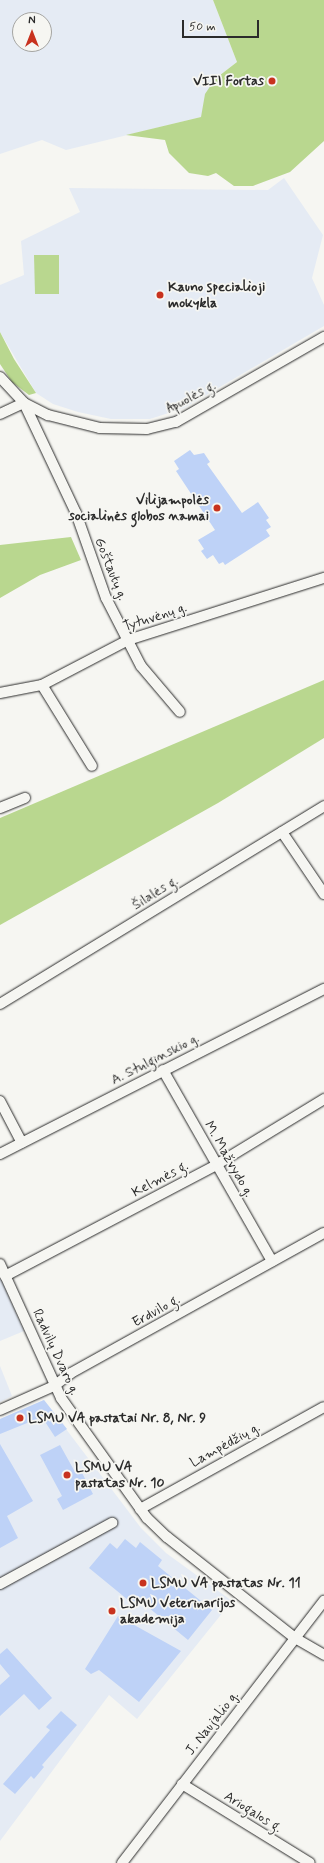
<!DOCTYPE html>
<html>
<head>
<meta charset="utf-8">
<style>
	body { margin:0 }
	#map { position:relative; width:324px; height:1863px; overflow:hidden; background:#f6f6f2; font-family:Mynerve,sans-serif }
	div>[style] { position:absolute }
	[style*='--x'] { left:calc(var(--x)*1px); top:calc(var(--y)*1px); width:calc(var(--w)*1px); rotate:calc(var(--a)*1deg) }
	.built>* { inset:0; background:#e5ebf4 }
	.green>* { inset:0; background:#b9d78f }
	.building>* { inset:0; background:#bed2f7 }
	.roads { filter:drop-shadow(0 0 1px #2b2b2b) drop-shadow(0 0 1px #2b2b2b) }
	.minor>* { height:10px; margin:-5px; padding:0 5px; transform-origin:5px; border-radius:5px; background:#f6f6f2 }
	.dots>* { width:11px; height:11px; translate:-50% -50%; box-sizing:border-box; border:2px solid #f6f6f2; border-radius:50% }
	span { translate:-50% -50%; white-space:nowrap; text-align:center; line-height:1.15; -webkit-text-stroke:3.5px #f6f6f2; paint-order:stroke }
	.poi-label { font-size:14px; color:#2b2b2b; font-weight:700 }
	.right { translate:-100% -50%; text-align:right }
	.left { translate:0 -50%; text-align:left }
	.street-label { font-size:14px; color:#2b2b2b }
	.north { position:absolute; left:12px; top:12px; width:40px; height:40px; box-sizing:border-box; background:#f6f6f2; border:1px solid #a5a5a2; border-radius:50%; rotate:0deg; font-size:11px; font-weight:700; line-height:16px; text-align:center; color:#2b2b2b }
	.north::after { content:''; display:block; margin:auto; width:14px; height:18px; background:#c8321e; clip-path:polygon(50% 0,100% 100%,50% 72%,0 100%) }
	.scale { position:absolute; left:182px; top:20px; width:77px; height:18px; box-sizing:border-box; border:2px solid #2b2b2b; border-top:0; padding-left:5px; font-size:12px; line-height:14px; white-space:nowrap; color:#2b2b2b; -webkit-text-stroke:3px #f6f6f2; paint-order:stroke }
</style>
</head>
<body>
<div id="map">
	<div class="built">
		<i style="clip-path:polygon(evenodd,0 0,213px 0,237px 62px,215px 79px,201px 117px,66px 150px,42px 140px,0 154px,0 0,20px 20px,44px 20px,44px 44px,20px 44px,20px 20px)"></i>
		<i style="clip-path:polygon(284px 178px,323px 235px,312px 278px,324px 305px,324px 326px,184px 408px,150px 419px,111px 419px,78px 412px,53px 404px,36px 393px,0 332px,0 285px,24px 275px,21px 241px,80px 212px,69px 188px,268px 190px)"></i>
		<i style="clip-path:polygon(0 1277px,24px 1331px,0 1341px)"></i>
		<i style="clip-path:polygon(0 1366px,12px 1396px,0 1402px)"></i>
		<i style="clip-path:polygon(44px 1400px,141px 1528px,166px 1553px,232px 1601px,137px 1719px,109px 1695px,0 1841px,0 1419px)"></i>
	</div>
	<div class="green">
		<i style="clip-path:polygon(213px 0,324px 0,324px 141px,290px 172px,253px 186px,234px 186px,216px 173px,208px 176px,189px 173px,169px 153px,165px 140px,126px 135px,201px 117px,205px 94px,215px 79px,237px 62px)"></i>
		<i style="clip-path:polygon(34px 255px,59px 255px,59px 294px,35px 294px)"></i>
		<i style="clip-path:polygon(0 332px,14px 359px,36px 393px,29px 395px,12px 382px,0 364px)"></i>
		<i style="clip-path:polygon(71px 537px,81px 560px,40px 575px,0 598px,0 545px)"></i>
		<i style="clip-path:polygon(324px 680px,324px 738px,218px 803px,0 925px,0 818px)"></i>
	</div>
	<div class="building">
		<i style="clip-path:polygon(190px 450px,194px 455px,204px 453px,210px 462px,207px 464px,242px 513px,258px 502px,269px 518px,266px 520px,271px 527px,266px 530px,270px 536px,225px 565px,223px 562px,219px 564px,213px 555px,207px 559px,201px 551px,204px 549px,198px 540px,215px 530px,176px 471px,179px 469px,174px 461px)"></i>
		<i style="clip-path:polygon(44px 1400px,67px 1429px,55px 1437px,42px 1417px,0 1434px,0 1419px)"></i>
		<i style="clip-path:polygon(0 1444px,33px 1501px,7px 1516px,18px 1538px,0 1548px)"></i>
		<i style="clip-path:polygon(60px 1445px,75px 1472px,80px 1469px,93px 1494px,63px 1510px,57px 1499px,62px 1496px,40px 1455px)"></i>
		<i style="clip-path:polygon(125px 1539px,136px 1548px,140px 1542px,162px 1560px,158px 1566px,212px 1610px,188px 1640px,137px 1598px,133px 1604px,89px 1568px,110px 1543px,117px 1549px)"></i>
		<i style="clip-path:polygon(118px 1616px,181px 1651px,139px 1702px,99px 1670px,91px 1674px,85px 1669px)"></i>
		<i style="clip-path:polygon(7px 1648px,52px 1698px,39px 1710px,24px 1694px,0 1716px,0 1685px,10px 1676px,0 1664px,0 1654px)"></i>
		<i style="clip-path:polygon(61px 1711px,77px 1725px,42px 1765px,44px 1767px,34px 1779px,31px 1776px,15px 1794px,3px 1784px,50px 1730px,46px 1727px)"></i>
	</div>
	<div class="roads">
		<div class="minor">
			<i style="--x:0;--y:377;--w:35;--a:47"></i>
			<i style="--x:24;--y:403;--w:27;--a:27"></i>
			<i style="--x:48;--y:415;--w:54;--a:14"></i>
			<i style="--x:100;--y:428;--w:47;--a:1.2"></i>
			<i style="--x:147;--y:429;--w:30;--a:-14"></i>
			<i style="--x:176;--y:422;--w:171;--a:-29.9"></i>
			<i style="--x:0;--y:414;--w:26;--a:-25"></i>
			<i style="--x:24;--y:403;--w:122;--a:64.7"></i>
			<i style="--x:76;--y:513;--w:90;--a:70.6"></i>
			<i style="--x:106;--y:598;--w:76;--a:62.8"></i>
			<i style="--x:141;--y:666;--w:60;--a:49.7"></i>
			<i style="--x:42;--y:685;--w:95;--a:58.3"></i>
			<i style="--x:0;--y:693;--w:43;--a:-10.8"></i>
			<i style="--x:42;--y:685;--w:97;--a:-27.6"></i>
			<i style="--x:128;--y:640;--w:206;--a:-17.6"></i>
			<i style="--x:0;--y:808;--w:27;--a:-22"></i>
			<i style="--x:282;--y:832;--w:75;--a:55.9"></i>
			<i style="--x:0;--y:1004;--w:380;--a:-31.4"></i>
			<i style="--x:163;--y:1070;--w:220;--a:60.3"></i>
			<i style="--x:0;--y:1101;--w:47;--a:62.4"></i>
			<i style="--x:0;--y:1154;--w:364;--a:-27"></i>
			<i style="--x:0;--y:1264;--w:147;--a:65.5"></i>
			<i style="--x:61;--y:1398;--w:148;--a:54.4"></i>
			<i style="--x:147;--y:1518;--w:28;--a:44"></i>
			<i style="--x:167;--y:1537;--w:163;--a:38.3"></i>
			<i style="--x:295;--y:1638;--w:34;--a:30"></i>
			<i style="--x:5;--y:1276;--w:238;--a:-27.7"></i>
			<i style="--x:216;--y:1165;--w:127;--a:-31.4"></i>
			<i style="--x:0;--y:1410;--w:59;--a:-24"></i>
			<i style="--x:54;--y:1386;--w:21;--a:-37"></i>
			<i style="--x:71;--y:1373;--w:289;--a:-29"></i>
			<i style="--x:140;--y:1509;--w:210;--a:-29"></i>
			<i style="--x:0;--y:1584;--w:128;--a:-28.6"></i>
			<i style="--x:182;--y:1784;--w:150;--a:31.7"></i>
			<i style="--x:122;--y:1863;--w:331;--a:-52.4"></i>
		</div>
	</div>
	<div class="dots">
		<i style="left:272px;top:81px;background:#c8321e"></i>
		<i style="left:160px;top:295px;background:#c8321e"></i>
		<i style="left:217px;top:508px;background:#c8321e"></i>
		<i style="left:20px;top:1418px;background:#c8321e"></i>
		<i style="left:67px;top:1475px;background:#c8321e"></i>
		<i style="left:143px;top:1583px;background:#c8321e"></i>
		<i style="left:112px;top:1611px;background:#c8321e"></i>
	</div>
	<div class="poi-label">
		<span class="right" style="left:264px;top:81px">VIII Fortas</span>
		<span class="left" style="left:168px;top:295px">Kauno specialioji<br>mokykla</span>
		<span class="right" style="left:209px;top:508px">Vilijampolės<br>socialinės globos namai</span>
		<span class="left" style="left:28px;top:1418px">LSMU VA pastatai Nr. 8, Nr. 9</span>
		<span class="left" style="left:75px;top:1475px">LSMU VA<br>pastatas Nr. 10</span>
		<span class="left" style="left:151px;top:1583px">LSMU VA pastatas Nr. 11</span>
		<span class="left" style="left:120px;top:1611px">LSMU Veterinarijos<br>akademija</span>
	</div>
	<div class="street-label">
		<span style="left:191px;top:397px;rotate:-28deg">Apuolės g.</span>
		<span style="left:111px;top:569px;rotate:68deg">Goštautų g.</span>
		<span style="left:155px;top:617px;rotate:-18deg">Tytuvėnų g.</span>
		<span style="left:155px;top:893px;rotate:-32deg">Šilalės g.</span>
		<span style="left:155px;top:1059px;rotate:-27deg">A. Stulginskio g.</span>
		<span style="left:229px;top:1159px;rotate:60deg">M. Mažvydo g.</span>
		<span style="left:160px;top:1179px;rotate:-28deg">Kelmės g.</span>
		<span style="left:156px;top:1311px;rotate:-29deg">Erdvilo g.</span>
		<span style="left:56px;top:1352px;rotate:65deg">Radvilų Dvaro g.</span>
		<span style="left:225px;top:1445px;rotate:-29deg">Lampėdžių g.</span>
		<span style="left:212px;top:1723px;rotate:-52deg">J. Naujalio g.</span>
		<span style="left:253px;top:1812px;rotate:32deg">Ariogalos g.</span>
	</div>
	<div class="north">N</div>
	<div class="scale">50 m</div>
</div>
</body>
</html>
